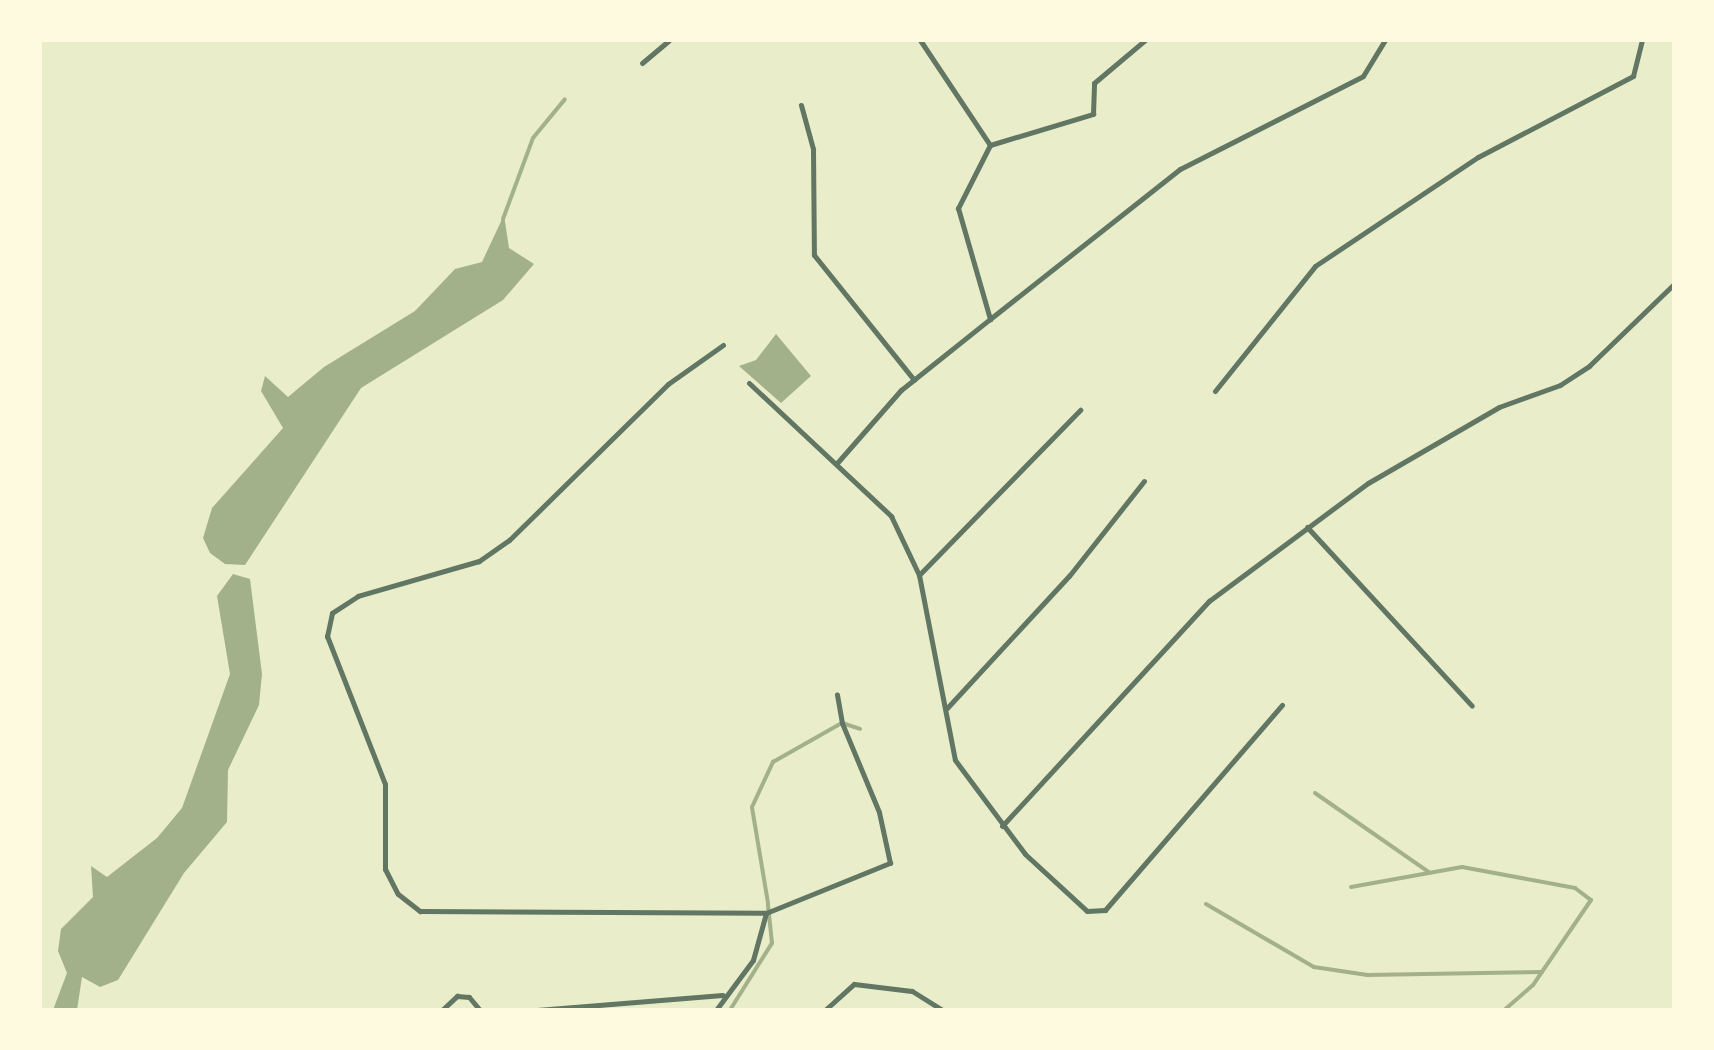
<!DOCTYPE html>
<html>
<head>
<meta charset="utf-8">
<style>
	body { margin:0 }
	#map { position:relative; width:1714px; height:1050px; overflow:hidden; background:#e9edc9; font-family:Bitter,serif }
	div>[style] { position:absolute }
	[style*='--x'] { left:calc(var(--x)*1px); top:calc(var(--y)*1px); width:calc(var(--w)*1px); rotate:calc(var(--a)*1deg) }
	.water>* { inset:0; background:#a3b18a }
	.stream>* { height:4px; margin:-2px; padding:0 2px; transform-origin:2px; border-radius:2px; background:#a3b18a }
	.minor>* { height:5px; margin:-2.5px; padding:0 2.5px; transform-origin:2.5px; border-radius:2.5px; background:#617663 }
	span { translate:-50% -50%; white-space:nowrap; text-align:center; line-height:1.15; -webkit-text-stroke:10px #fefae0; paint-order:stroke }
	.frame { position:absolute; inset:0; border:42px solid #fefae0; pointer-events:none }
</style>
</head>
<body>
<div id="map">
	<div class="water">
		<i style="clip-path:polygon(504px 215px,509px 248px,534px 264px,503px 300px,361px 388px,245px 565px,225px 564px,210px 553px,203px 538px,212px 508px,283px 428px,261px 391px,265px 376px,288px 397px,324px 367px,415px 311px,455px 269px,482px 262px)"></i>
		<i style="clip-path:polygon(776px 334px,811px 376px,781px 403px,739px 366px,756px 360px)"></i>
		<i style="clip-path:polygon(233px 574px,250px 579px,262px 674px,259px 705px,228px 770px,227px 822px,184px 873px,118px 980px,100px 987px,82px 977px,77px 1010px,53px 1010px,67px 973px,58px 951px,61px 929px,93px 897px,91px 866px,107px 877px,157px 838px,182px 808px,230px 674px,217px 596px)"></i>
	</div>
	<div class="stream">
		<i style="--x:503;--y:219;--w:86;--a:-69.7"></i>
		<i style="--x:533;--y:138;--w:50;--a:-50.6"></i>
		<i style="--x:1315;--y:793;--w:140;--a:34.8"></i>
		<i style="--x:1351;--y:887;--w:113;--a:-10.2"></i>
		<i style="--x:1462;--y:867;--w:115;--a:10.5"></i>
		<i style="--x:1575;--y:888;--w:20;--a:37"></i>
		<i style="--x:1591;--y:900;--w:103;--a:124.3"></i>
		<i style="--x:1533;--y:985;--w:38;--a:139"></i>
		<i style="--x:768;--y:903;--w:97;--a:-99.5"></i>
		<i style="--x:752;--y:807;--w:50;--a:-65"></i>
		<i style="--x:773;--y:762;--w:79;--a:-29.5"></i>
		<i style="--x:842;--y:723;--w:19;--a:18"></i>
		<i style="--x:1206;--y:904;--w:125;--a:30.3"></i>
		<i style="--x:1314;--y:967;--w:54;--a:8.6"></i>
		<i style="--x:1367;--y:975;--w:175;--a:-1"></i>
		<i style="--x:730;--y:1010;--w:79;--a:-57.9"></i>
		<i style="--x:772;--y:943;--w:39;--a:-96"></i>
	</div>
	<div class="minor">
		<i style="--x:920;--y:40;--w:126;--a:56.3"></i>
		<i style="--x:990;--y:145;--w:108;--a:-16.8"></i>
		<i style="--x:1093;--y:114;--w:31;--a:-88"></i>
		<i style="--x:1094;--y:83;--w:67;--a:-40.1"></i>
		<i style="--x:642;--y:63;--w:35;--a:-40"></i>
		<i style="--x:801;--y:105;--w:46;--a:74.7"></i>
		<i style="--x:813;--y:149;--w:106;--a:89.5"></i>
		<i style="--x:814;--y:255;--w:160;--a:51.3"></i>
		<i style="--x:990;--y:145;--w:71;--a:116.9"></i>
		<i style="--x:958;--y:208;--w:116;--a:73.9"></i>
		<i style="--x:990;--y:319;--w:242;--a:-38.3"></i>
		<i style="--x:1180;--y:169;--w:205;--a:-26.9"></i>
		<i style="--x:1363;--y:76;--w:42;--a:-58.6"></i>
		<i style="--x:723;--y:345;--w:67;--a:144.7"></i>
		<i style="--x:668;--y:384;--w:223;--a:135.5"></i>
		<i style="--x:509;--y:540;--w:37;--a:145"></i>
		<i style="--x:479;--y:561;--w:126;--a:163.9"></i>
		<i style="--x:358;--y:596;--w:31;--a:147"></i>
		<i style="--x:332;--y:613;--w:24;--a:102"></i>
		<i style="--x:327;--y:636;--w:159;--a:68.6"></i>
		<i style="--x:385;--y:784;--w:85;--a:90"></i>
		<i style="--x:385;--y:869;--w:28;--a:63"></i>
		<i style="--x:398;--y:894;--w:28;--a:38"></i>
		<i style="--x:420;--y:911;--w:346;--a:0.3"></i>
		<i style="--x:749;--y:383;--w:195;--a:43.1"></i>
		<i style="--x:891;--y:516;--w:65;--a:64.6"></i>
		<i style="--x:919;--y:575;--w:188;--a:79"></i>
		<i style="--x:955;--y:760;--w:117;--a:53.3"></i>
		<i style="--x:1025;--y:854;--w:84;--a:42.6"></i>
		<i style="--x:1087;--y:911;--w:18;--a:-3"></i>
		<i style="--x:1105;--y:910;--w:271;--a:-49.2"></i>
		<i style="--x:1215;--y:391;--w:160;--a:-51.3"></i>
		<i style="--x:1315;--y:266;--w:196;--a:-33.8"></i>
		<i style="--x:1478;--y:157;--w:175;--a:-27.6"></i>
		<i style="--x:1633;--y:76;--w:37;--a:-76"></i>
		<i style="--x:837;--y:463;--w:97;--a:-48.8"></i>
		<i style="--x:901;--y:390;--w:114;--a:-38.6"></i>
		<i style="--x:1307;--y:527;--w:243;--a:47.3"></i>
		<i style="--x:919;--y:575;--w:231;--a:-45.7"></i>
		<i style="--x:947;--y:708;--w:180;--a:-47.3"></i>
		<i style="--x:1069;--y:576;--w:121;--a:-51.7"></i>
		<i style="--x:1002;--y:826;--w:306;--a:-47.4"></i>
		<i style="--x:1209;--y:601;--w:198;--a:-36.6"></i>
		<i style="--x:1368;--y:483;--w:151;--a:-30.1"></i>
		<i style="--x:1499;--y:407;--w:65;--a:-19.8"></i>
		<i style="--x:1560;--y:385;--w:35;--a:-33"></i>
		<i style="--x:1589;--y:366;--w:118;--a:-44"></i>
		<i style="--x:442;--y:1010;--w:21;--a:-43"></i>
		<i style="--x:457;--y:996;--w:12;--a:5"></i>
		<i style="--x:469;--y:997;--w:17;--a:50"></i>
		<i style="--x:537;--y:1010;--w:186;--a:-4.6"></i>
		<i style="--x:716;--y:1010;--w:62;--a:-53.5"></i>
		<i style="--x:753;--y:960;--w:49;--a:-74.5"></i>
		<i style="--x:766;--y:913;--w:134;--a:-22"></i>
		<i style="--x:890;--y:863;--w:52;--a:-102.2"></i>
		<i style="--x:879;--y:812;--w:96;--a:-112.6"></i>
		<i style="--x:842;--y:723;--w:29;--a:-100"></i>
		<i style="--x:825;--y:1010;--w:39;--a:-42"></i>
		<i style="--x:854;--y:984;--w:58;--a:6.9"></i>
		<i style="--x:912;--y:991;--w:36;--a:32"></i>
	</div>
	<div class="frame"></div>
</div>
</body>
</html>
